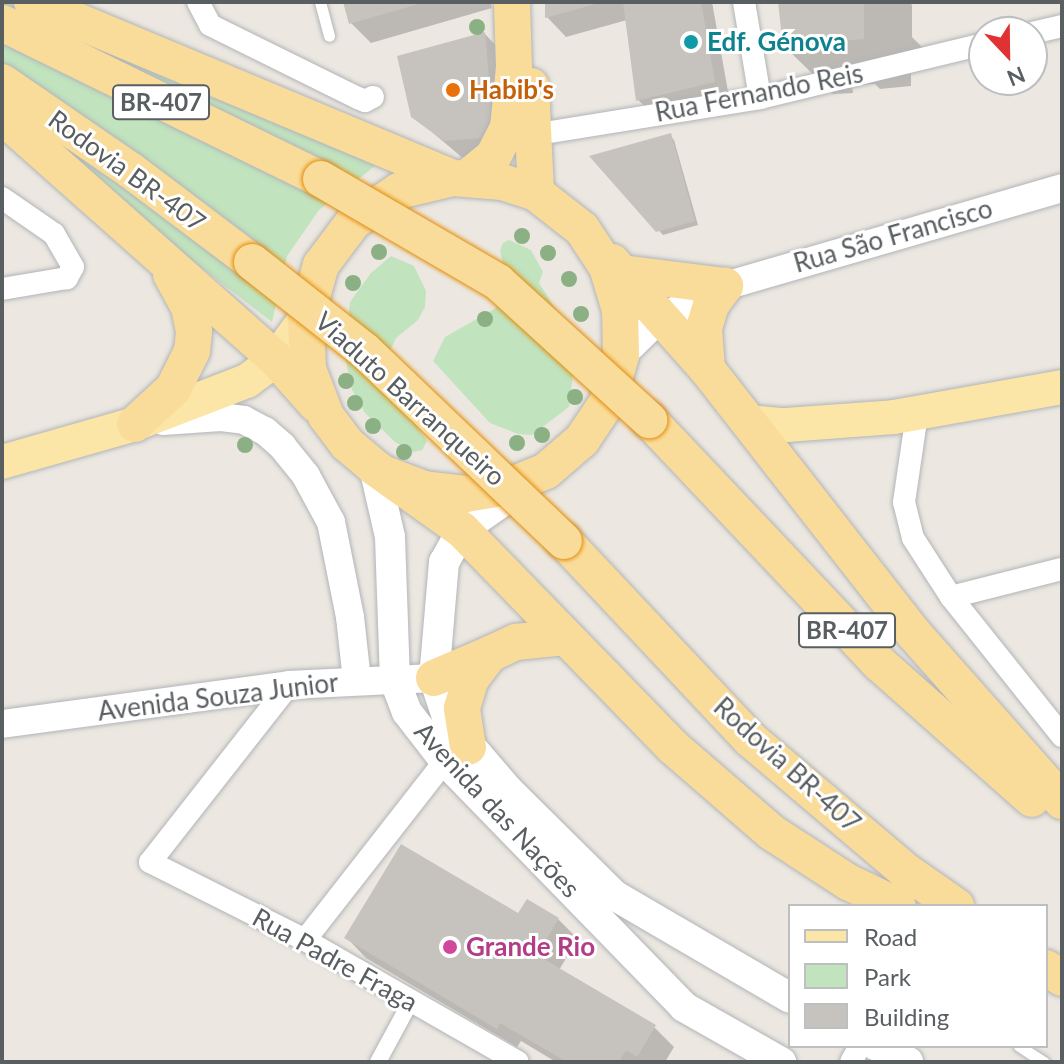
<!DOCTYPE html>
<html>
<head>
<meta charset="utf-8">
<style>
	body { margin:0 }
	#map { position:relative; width:1064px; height:1064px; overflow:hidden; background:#ece8e1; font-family:Lato,sans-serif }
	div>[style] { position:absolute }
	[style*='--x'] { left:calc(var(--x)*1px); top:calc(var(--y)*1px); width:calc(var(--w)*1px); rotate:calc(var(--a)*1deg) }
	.green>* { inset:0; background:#c1e3be }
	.shadow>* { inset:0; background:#0003 }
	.building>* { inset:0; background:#c6c3be }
	.roads { filter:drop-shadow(0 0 2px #b2b4b8) drop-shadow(0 0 2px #b2b4b8) }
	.service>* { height:11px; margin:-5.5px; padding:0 5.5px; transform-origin:5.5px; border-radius:5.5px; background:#fff }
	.pedestrian>* { height:16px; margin:-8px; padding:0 8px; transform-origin:8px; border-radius:8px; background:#fff }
	.minor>* { height:22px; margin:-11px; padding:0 11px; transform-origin:11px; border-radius:11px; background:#fff }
	.tertiary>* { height:28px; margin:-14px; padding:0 14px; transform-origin:14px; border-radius:14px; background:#fff }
	.secondary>* { height:30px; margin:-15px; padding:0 15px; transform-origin:15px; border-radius:15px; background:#fff }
	.primary>* { height:34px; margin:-17px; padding:0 17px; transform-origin:17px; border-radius:17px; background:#fbe6a7 }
	.trunk>* { height:36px; margin:-18px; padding:0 18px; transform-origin:18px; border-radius:18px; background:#fadc9a }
	.bridges { filter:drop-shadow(0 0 2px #e28d0a) drop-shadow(0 0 2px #e28d0a) }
	.trunk-bridge>* { height:36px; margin:-18px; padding:0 18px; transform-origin:18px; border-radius:18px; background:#fadc9a }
	.trees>* { width:16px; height:16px; margin:-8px; border-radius:50%; background:#8bb084 }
	.dots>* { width:22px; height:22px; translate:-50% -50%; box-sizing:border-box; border:4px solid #fff; border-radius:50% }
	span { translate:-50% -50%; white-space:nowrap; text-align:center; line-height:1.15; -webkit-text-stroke:6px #fff; paint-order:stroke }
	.shield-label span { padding:2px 6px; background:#fff; border:2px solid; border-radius:6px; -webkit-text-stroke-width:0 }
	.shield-label { font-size:24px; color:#595e61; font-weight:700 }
	.culture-label { font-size:26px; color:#0d838f; font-weight:700 }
	.left { translate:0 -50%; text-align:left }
	.food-label { font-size:26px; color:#c56008; font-weight:700 }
	.street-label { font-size:26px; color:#595e61 }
	.hotel-label { font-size:26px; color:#b23c85; font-weight:700 }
	.frame { position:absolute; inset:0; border:4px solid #595e61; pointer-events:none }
	.legend { position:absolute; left:788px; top:904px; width:260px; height:144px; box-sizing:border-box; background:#fff; border:2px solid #bdbfc0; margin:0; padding:10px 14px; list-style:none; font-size:24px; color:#595e61 }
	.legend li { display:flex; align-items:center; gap:16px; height:40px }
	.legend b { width:40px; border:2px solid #bdbfc0 }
	.north { position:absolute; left:968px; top:16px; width:80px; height:80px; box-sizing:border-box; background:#fff; border:2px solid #bdbfc0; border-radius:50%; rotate:158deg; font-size:22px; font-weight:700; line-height:32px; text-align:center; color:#595e61 }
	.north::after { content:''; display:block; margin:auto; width:28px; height:36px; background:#e03233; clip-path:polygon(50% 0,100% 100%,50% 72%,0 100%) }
</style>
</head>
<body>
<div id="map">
	<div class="green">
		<i style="clip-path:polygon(2px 2px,12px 2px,385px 158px,319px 210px,287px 256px,272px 322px,128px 211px,2px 106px)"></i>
		<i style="clip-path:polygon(509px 240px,531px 250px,543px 272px,539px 283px,560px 316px,574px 367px,569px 407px,532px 435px,518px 434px,490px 423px,433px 361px,445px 337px,496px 308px,507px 279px,500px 251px,503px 243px)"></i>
		<i style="clip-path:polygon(391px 256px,414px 266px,426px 291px,425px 307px,418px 320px,396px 338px,385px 362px,396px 397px,427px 441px,422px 450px,413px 452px,395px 442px,365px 413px,352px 390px,345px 356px,350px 302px,371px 273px)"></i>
	</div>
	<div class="shadow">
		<i style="clip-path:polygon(345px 2px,490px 2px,492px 8px,371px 43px,351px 23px)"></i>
		<i style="clip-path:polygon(547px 2px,712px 2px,729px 97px,648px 109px,638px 100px,627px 20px,566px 37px,547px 17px)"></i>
		<i style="clip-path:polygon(780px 2px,909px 2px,912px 5px,912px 37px,924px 49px,911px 57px,911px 86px,880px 89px,875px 84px,852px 85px,853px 93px,833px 94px,784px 46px)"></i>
		<i style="clip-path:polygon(485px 34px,504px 54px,513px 156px,465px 160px,413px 116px)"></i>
		<i style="clip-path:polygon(670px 136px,674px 140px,698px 225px,663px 235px,593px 157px)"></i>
		<i style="clip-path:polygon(518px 916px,558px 919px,578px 939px,559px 970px,654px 1027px,674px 1047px,665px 1062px,556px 1062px,521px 1041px,517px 1047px,366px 958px,347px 938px)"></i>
	</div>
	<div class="building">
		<i style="clip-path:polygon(343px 2px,422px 2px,422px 3px,349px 24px)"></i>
		<i style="clip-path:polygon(545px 2px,599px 2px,599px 3px,545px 18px)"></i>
		<i style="clip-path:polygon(623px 2px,701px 2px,715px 82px,636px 101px)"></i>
		<i style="clip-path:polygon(778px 2px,864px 2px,864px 39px,830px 42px,830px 36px,805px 37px,805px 45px,783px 47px)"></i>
		<i style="clip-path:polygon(485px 32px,494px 137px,444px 141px,411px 117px,397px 56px)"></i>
		<i style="clip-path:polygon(671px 133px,695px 221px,656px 232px,589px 156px)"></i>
		<i style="clip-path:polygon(401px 844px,518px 913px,527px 899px,559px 918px,537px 955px,656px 1025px,637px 1057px,626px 1050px,619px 1062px,567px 1062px,500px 1023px,497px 1029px,344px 938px)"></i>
	</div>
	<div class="roads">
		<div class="service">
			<i style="--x:320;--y:2;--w:35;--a:75"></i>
			<i style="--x:1019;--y:1046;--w:30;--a:33"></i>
		</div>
		<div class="pedestrian">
			<i style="--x:378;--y:1062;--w:69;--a:-61.6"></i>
		</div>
		<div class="minor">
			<i style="--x:198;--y:2;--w:26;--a:62"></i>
			<i style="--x:210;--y:25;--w:165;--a:26.3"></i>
			<i style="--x:358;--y:98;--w:8;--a:23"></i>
			<i style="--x:365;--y:101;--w:9;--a:-27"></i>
			<i style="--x:744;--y:2;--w:97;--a:80.5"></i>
			<i style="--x:1032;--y:33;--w:31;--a:-13"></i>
			<i style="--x:532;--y:135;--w:231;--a:-9.2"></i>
			<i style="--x:760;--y:98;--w:230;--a:-13.6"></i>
			<i style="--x:2;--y:198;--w:63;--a:34.7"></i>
			<i style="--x:54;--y:234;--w:38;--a:60"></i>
			<i style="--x:73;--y:267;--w:13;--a:119"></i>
			<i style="--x:67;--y:278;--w:66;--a:170.4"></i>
			<i style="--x:917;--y:414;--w:89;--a:98.4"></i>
			<i style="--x:904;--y:502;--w:37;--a:76"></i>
			<i style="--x:913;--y:538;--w:70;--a:57.2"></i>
			<i style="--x:951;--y:597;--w:178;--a:51.4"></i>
			<i style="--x:951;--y:597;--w:114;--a:-14.2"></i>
			<i style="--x:289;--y:685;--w:225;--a:128.1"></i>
			<i style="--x:150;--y:862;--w:174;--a:26.7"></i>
			<i style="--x:305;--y:940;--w:245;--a:29.8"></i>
			<i style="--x:305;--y:940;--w:227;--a:-52"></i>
			<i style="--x:851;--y:1062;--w:18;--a:-61"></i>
		</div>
		<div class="tertiary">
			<i style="--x:621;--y:356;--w:54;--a:-44.3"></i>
			<i style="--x:660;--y:318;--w:72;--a:-26.2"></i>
			<i style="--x:725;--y:286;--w:351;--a:-16.2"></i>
			<i style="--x:163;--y:421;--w:58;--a:-3.9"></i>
			<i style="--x:221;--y:417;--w:23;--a:7"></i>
			<i style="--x:244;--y:420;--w:24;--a:28"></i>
			<i style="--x:265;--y:431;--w:23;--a:41"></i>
			<i style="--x:282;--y:446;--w:38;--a:51"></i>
			<i style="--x:306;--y:476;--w:52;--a:61.5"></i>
			<i style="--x:331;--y:522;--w:97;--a:78.7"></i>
			<i style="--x:350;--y:617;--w:63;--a:83.7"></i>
			<i style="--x:2;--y:724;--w:290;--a:-7.7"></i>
			<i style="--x:289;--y:685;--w:145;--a:-2.8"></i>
		</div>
		<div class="secondary">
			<i style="--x:374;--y:467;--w:72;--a:77.1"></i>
			<i style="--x:390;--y:537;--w:144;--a:88"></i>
			<i style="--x:395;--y:681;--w:33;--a:69"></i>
			<i style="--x:407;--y:712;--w:62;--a:52.2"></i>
			<i style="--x:445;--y:761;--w:343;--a:45.8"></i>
			<i style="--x:684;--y:1007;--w:112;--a:29.6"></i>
			<i style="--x:526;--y:485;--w:78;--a:144.9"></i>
			<i style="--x:462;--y:530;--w:37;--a:119"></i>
			<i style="--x:444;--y:562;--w:116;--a:94.9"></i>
			<i style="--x:434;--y:678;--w:44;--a:71.6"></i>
			<i style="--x:448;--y:720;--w:92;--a:49.4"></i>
			<i style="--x:508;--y:790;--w:149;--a:44.7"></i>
			<i style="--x:614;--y:895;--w:204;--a:30.3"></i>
			<i style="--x:877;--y:1046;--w:35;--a:27"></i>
		</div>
		<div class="primary">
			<i style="--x:748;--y:422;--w:38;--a:5"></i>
			<i style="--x:786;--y:425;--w:108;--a:-4.2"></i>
			<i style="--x:894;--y:417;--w:171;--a:-10.1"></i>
			<i style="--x:2;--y:462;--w:138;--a:-15.9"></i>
			<i style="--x:135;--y:424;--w:120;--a:-21"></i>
			<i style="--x:247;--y:381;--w:36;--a:-37"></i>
			<i style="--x:276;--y:359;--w:51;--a:-53.8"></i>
		</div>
		<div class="trunk">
			<i style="--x:32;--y:2;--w:456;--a:22.7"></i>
			<i style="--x:2;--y:23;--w:355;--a:26.1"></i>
			<i style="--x:2;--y:82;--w:155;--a:34.5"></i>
			<i style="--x:130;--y:170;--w:153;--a:37"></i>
			<i style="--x:531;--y:86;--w:107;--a:87.3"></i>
			<i style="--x:2;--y:116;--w:366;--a:41.6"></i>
			<i style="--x:276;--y:359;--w:60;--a:48.4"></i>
			<i style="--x:468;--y:177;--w:32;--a:-39"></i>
			<i style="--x:493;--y:157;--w:33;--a:-63"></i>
			<i style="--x:508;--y:128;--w:61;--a:-84.4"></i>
			<i style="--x:514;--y:67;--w:65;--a:-91.8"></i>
			<i style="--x:612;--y:262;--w:143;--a:48.4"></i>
			<i style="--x:707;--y:369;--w:338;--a:52"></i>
			<i style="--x:915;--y:635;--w:222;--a:48.5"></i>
			<i style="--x:622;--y:273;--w:104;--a:7.2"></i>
			<i style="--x:707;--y:369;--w:41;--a:-94.2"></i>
			<i style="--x:704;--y:328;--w:24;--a:-73"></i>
			<i style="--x:711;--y:305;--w:24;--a:-54"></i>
			<i style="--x:649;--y:420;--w:336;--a:46.6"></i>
			<i style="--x:880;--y:664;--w:203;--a:41.6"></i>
			<i style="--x:135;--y:424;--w:52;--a:-42.6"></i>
			<i style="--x:173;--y:389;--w:42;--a:-63.4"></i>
			<i style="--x:192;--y:351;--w:20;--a:-84"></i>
			<i style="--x:194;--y:331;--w:25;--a:-102"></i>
			<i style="--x:189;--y:307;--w:37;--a:-119"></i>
			<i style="--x:385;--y:474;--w:42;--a:21"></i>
			<i style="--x:424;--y:489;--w:42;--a:6.8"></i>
			<i style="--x:466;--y:494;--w:42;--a:-9.7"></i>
			<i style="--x:507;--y:487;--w:42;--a:-22.3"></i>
			<i style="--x:546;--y:471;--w:48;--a:-40.7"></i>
			<i style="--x:582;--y:440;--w:47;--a:-56.3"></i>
			<i style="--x:608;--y:401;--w:47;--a:-73.9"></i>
			<i style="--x:621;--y:356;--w:46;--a:-91.2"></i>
			<i style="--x:620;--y:310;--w:45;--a:-106.8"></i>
			<i style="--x:607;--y:267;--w:45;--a:-123.3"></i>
			<i style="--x:582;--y:229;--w:58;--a:-142"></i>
			<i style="--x:536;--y:193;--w:36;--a:-162"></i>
			<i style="--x:502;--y:182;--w:49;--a:-175.3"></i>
			<i style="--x:453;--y:178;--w:56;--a:166.5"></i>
			<i style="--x:399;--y:191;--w:54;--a:146.3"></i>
			<i style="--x:354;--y:221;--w:55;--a:126.9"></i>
			<i style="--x:321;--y:265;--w:55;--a:105.8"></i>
			<i style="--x:306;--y:318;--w:51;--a:87.8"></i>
			<i style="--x:308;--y:369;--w:50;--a:69"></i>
			<i style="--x:326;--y:416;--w:35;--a:53"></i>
			<i style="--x:347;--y:444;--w:35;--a:40"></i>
			<i style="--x:374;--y:467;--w:108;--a:35.6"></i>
			<i style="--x:462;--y:530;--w:303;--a:45.8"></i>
			<i style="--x:673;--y:747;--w:130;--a:40.9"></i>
			<i style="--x:771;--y:832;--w:92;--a:33"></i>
			<i style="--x:848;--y:882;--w:55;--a:25.6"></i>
			<i style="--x:564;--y:541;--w:272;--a:46.8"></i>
			<i style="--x:750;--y:739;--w:206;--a:40.3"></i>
			<i style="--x:907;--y:872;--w:60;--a:34.8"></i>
			<i style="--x:434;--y:678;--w:61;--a:-23.2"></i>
			<i style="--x:468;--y:747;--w:39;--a:-99"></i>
			<i style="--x:462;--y:708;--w:30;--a:-73"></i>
			<i style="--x:471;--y:679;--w:31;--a:-53"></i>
			<i style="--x:490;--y:654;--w:29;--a:-25"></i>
			<i style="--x:516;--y:642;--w:50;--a:-5.7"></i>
			<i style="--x:1046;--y:968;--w:19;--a:32"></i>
		</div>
	</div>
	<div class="bridges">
		<div class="trunk-bridge">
			<i style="--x:321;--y:179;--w:205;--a:30.2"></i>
			<i style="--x:498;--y:282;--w:205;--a:42.4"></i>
			<i style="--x:252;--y:262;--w:144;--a:38.2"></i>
			<i style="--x:365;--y:351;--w:275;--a:43.7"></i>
		</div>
	</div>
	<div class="trees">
		<i style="left:477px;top:27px"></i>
		<i style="left:522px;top:236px"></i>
		<i style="left:379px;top:252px"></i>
		<i style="left:548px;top:253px"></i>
		<i style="left:569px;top:279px"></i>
		<i style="left:353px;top:283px"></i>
		<i style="left:581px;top:314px"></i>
		<i style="left:485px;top:319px"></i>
		<i style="left:346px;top:381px"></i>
		<i style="left:575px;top:397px"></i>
		<i style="left:355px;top:403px"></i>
		<i style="left:373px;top:426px"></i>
		<i style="left:542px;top:435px"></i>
		<i style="left:517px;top:443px"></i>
		<i style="left:245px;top:445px"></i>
		<i style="left:404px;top:452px"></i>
	</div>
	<div class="dots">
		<i style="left:691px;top:42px;background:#0f9aa8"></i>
		<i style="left:453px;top:90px;background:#e8710a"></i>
		<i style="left:450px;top:947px;background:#d1479c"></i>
	</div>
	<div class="shield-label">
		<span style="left:161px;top:102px">BR-407</span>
		<span style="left:847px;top:630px">BR-407</span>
	</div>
	<div class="culture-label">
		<span class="left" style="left:707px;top:42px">Edf. Génova</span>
	</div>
	<div class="food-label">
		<span class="left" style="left:469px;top:90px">Habib's</span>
	</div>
	<div class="street-label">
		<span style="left:759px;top:93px;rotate:-11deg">Rua Fernando Reis</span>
		<span style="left:127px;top:171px;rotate:36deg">Rodovia BR-407</span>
		<span style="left:893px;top:236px;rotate:-16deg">Rua São Francisco</span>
		<span style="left:410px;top:399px;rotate:42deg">Viaduto Barranqueiro</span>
		<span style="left:218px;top:697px;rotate:-7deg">Avenida Souza Junior</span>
		<span style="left:787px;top:765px;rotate:42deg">Rodovia BR-407</span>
		<span style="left:497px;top:810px;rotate:47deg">Avenida das Nações</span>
		<span style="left:335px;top:960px;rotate:29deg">Rua Padre Fraga</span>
	</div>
	<div class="hotel-label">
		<span class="left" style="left:466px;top:947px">Grande Rio</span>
	</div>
	<div class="frame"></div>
	<ul class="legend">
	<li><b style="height:10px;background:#fbe6a7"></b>Road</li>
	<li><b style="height:22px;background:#c1e3be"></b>Park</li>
	<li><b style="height:22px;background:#c6c3be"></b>Building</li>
	</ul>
	<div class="north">N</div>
</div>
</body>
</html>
